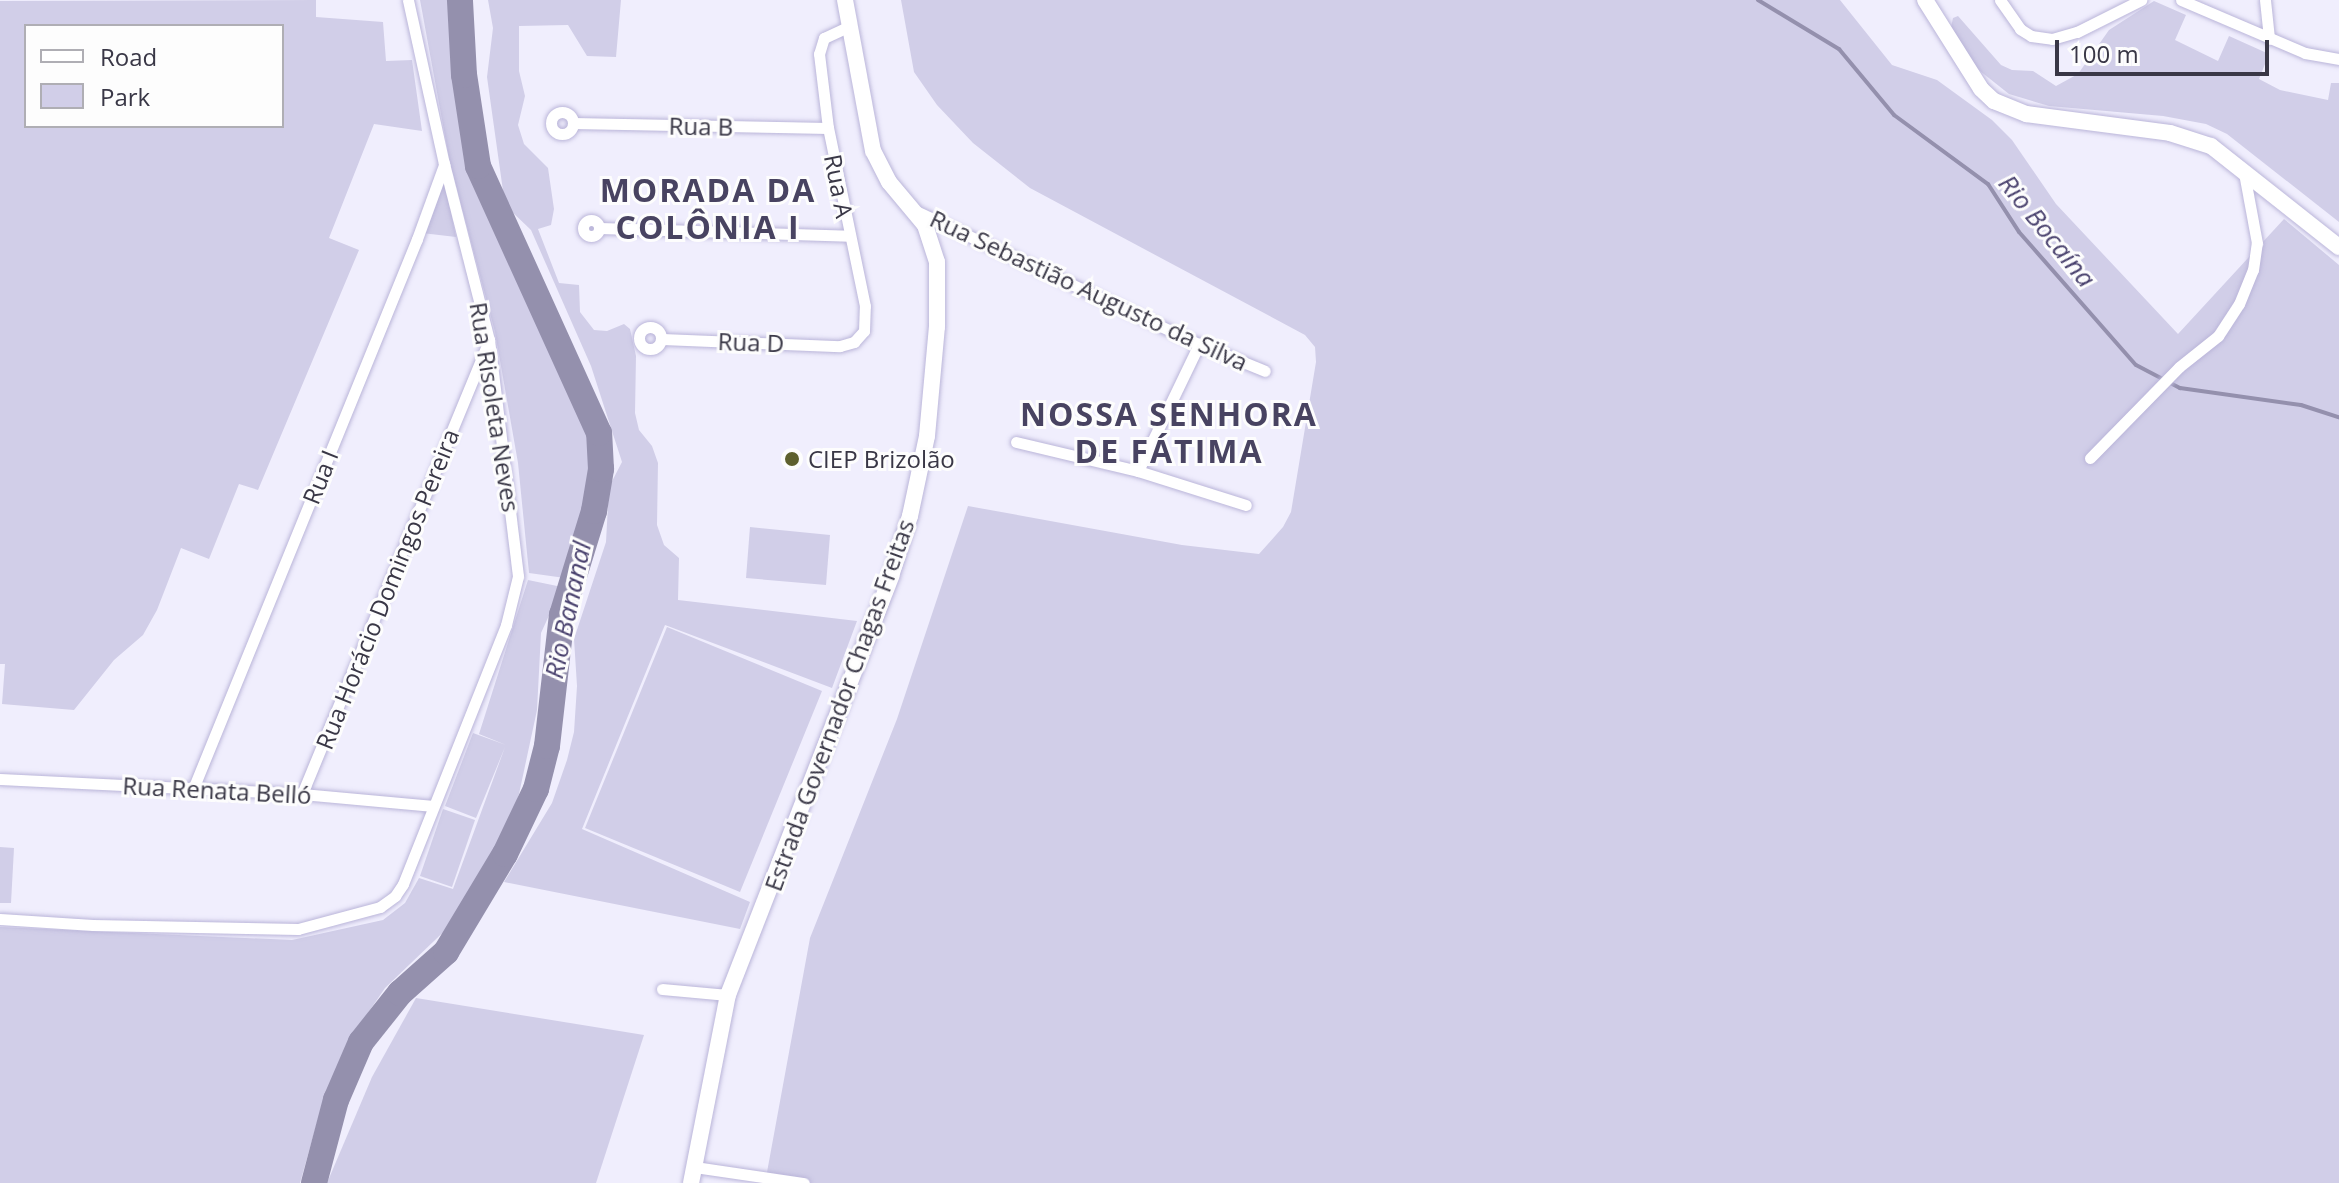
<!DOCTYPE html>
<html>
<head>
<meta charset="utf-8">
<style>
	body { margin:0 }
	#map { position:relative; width:2339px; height:1183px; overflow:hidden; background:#f0eefd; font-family:"Open Sans",sans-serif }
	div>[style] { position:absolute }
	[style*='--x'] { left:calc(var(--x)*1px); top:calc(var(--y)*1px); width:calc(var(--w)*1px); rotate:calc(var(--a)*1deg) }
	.green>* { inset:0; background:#d1cee8 }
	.stream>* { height:4px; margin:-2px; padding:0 2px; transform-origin:2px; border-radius:2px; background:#9490ad }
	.river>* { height:26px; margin:-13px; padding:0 13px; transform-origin:13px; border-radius:13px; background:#9490ad }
	.roads { filter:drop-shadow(0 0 2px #bab5d9) drop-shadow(0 0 2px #bab5d9) }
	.street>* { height:11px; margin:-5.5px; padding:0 5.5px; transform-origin:5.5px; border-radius:5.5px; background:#fff }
	.street>.ring { margin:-5.5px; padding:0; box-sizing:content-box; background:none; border:11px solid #fff; border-radius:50% }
	.secondary>* { height:16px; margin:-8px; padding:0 8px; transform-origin:8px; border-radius:8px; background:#fff }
	.dots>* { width:22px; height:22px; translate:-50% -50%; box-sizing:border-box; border:4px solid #fdfdfd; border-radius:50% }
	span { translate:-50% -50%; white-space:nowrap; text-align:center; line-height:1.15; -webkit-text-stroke:6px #fdfdfd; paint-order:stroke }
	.street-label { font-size:24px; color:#393746 }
	.poi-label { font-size:24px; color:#393746 }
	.left { translate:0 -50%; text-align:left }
	.water-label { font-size:26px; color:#4a426e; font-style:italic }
	.district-label { font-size:32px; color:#484361; font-weight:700; letter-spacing:2px }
	.legend { position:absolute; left:24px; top:24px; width:260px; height:104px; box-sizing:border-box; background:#fdfdfd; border:2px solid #afaeb4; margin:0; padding:10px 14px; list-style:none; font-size:24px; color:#393746 }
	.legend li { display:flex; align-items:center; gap:16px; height:40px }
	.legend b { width:40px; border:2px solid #afaeb4 }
	.scale { position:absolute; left:2055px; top:40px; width:214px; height:36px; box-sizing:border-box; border:4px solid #393746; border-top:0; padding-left:10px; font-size:24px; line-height:28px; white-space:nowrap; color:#393746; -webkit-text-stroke:6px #fdfdfd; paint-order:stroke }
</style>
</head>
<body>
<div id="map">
	<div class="green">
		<i style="clip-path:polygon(evenodd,316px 0,316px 17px,383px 22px,386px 61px,412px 60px,422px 131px,374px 124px,329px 238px,359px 250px,258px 490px,239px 484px,209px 559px,181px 548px,157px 610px,143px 635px,114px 660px,74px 710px,2px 704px,5px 664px,0 664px,0 1px,316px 0,282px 26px,282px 126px,26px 126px,26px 26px,282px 26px)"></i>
		<i style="clip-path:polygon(420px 0,456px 0,460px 82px,475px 170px,565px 365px,587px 422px,592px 453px,591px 489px,565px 578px,529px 573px,518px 463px,495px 332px,450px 163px)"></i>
		<i style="clip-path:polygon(488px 0,621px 0,616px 57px,587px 56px,568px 25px,519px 26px,519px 71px,525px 96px,518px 125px,524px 144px,548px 168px,554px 209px,551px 225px,538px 229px,559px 283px,579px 285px,580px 312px,594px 330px,607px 331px,624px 324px,630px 329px,636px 356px,635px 413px,639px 430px,652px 446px,658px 463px,657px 525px,664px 545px,679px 558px,678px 600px,857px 621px,832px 688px,665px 625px,582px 829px,750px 902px,740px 929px,504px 882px,552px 803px,567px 760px,574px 732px,577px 686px,574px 639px,606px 542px,609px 487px,622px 462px,591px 366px,531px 230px,505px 205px,487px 77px,493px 28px)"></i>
		<i style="clip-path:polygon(901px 0,1840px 0,1892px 65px,1937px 80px,1992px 120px,2012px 140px,2056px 204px,2178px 334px,2284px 219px,2339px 265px,2339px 1183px,765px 1183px,810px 938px,897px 719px,968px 506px,1182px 545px,1259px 554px,1283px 527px,1291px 512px,1316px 362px,1315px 347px,1305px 335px,1030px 188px,973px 143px,937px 105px,914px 72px)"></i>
		<i style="clip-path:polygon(2154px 1px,2186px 15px,2175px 40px,2218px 61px,2229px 36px,2269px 54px,2259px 79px,2280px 90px,2328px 100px,2331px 83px,2339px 83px,2339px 222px,2227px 134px,2206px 124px,2163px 116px,2049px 106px,2009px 94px,1975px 67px,1951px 27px,1953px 18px,1958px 16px,2001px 65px,2012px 70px,2033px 71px,2056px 86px,2078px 74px,2109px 30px)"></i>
		<i style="clip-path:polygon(445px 181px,456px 237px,422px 233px)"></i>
		<i style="clip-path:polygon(750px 527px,830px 535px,826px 585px,746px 578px)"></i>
		<i style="clip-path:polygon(528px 580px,562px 587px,541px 633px,537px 710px,519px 794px,510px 821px,487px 874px,458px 918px,385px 988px,346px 1045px,318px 1119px,300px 1183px,0 1183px,0 927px,292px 940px,383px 920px,405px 903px,419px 878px,453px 889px,505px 747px,476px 818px,445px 806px,473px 733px,506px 745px,479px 734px)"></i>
		<i style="clip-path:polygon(667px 627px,822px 691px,740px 892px,585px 828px)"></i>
		<i style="clip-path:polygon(443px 809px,475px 820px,452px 887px,420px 876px)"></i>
		<i style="clip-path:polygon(0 847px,14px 848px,11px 903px,0 903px)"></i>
		<i style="clip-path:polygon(416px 998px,644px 1035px,596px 1183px,327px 1183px,372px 1077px)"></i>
	</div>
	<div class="stream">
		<i style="--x:1758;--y:0;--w:95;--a:31.2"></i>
		<i style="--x:1839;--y:49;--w:86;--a:50.2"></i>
		<i style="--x:1894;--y:115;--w:117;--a:36.3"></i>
		<i style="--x:1988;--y:184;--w:57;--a:57.1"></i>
		<i style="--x:2019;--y:232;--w:177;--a:48.7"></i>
		<i style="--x:2136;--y:365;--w:50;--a:27.6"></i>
		<i style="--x:2180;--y:388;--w:122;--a:8"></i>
		<i style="--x:2301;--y:405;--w:40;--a:18"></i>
	</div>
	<div class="river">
		<i style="--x:314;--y:1183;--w:86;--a:-75.2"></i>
		<i style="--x:336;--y:1100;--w:63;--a:-66.7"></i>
		<i style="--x:361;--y:1042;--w:63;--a:-51.5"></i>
		<i style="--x:400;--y:993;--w:62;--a:-41.7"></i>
		<i style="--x:446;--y:952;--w:114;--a:-59"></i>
		<i style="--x:505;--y:854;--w:72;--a:-64.5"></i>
		<i style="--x:536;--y:789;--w:44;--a:-75.7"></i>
		<i style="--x:547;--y:746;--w:132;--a:-83.5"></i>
		<i style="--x:562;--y:615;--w:109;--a:-72.9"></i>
		<i style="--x:594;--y:511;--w:43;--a:-80.5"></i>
		<i style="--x:601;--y:469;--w:36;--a:-93"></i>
		<i style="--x:599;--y:433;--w:293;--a:-114.4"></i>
		<i style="--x:478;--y:166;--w:92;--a:-98.7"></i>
		<i style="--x:464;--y:75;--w:75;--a:-93.1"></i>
	</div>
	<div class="roads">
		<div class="street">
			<i style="--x:2000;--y:0;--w:35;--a:55"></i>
			<i style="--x:2020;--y:29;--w:13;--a:32"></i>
			<i style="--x:2031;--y:36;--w:21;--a:8"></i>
			<i style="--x:2052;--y:39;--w:26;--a:-16"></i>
			<i style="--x:2077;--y:32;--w:72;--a:-26.6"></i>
			<i style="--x:2181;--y:0;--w:135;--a:23.1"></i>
			<i style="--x:2305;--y:53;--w:35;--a:10"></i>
			<i style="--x:2265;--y:0;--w:39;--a:84"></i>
			<i class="ring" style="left:551px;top:112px;width:11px;height:11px"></i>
			<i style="--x:573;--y:123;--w:255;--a:1.1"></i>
			<i style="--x:916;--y:211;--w:313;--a:25.2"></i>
			<i style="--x:1199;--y:344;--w:71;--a:22.2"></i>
			<i class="ring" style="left:583px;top:220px;width:5px;height:5px"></i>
			<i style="--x:600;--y:228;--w:249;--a:1.8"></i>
			<i class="ring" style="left:639px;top:327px;width:11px;height:11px"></i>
			<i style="--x:662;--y:339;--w:178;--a:2.3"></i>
			<i style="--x:840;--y:346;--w:15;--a:-16"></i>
			<i style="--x:854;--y:342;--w:15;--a:-48"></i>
			<i style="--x:864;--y:331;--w:25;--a:-88"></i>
			<i style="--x:865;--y:306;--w:182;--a:-101.7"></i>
			<i style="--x:828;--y:128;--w:75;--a:-96.9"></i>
			<i style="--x:819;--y:54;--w:17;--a:-73"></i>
			<i style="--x:824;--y:38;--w:29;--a:-25"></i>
			<i style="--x:1016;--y:442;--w:125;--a:13.4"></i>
			<i style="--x:1138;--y:471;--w:113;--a:17.5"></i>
			<i style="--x:2090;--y:458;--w:127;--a:-45.6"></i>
			<i style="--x:2179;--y:367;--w:50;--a:-38.5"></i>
			<i style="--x:2218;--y:336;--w:38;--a:-57"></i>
			<i style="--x:2239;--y:304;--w:37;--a:-68"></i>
			<i style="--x:2253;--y:270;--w:27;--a:-82"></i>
			<i style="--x:2257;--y:243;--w:71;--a:-100.5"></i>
			<i style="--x:1138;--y:471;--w:141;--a:-64.3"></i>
			<i style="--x:0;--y:779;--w:302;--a:2.8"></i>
			<i style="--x:302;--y:794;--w:132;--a:5.2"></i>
			<i style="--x:193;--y:789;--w:594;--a:-67.84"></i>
			<i style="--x:417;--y:239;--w:79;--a:-70"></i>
			<i style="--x:302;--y:794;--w:491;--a:-67.6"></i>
			<i style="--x:0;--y:919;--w:93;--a:3.7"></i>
			<i style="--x:93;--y:925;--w:205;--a:1.1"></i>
			<i style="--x:298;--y:929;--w:85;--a:-15"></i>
			<i style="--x:380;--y:907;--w:19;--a:-36"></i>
			<i style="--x:395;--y:896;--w:14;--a:-56"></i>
			<i style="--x:403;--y:884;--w:279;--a:-68.3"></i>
			<i style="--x:506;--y:625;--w:50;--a:-76.2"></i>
			<i style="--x:518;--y:576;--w:238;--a:-97"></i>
			<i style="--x:489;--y:340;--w:182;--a:-104.3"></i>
			<i style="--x:444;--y:164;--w:168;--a:-102.4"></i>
			<i style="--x:662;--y:989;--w:66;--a:5.2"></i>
			<i style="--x:695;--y:1167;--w:110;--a:8.4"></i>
		</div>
		<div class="secondary">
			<i style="--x:1925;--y:0;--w:105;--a:57.8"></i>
			<i style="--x:1981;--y:89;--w:18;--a:43"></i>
			<i style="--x:1994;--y:101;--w:35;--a:22"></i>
			<i style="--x:2026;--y:114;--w:145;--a:7.5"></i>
			<i style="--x:2170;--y:133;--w:43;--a:17.6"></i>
			<i style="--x:2211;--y:146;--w:163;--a:38.3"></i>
			<i style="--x:691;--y:1183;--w:192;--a:-78.9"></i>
			<i style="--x:728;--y:995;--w:450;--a:-68.7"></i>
			<i style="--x:891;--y:576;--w:63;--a:-72.4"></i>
			<i style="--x:910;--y:516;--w:82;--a:-78"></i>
			<i style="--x:927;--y:436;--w:109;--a:-84.8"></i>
			<i style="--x:937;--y:327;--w:65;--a:-90"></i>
			<i style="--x:937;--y:262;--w:39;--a:-108"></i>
			<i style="--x:925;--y:225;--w:56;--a:-129.9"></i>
			<i style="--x:889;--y:182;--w:35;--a:-117"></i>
			<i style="--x:873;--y:151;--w:154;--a:-100.5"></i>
		</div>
	</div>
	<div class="dots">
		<i style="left:792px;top:459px;background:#5e602e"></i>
	</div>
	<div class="street-label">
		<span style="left:701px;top:126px;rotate:1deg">Rua B</span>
		<span style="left:839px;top:186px;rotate:79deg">Rua A</span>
		<span style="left:1089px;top:290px;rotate:25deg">Rua Sebastião Augusto da Silva</span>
		<span style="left:751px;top:342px;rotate:2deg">Rua D</span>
		<span style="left:495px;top:407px;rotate:81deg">Rua Risoleta Neves</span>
		<span style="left:320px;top:477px;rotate:-68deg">Rua I</span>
		<span style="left:387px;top:589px;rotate:-68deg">Rua Horácio Domingos Pereira</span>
		<span style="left:839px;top:705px;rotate:-70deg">Estrada Governador Chagas Freitas</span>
		<span style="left:217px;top:790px;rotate:3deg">Rua Renata Belló</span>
	</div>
	<div class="poi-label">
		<span class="left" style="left:808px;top:459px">CIEP Brizolão</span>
	</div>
	<div class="water-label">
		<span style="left:2047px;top:231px;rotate:51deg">Rio Bocaína</span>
		<span style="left:568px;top:610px;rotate:-78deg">Rio Bananal</span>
	</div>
	<div class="district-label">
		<span style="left:708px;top:209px">MORADA DA<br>COLÔNIA I</span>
		<span style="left:1169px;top:433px">NOSSA SENHORA<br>DE FÁTIMA</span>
	</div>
	<ul class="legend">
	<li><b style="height:10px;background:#fff"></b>Road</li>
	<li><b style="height:22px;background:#d1cee8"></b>Park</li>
	</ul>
	<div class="scale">100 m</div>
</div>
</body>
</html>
